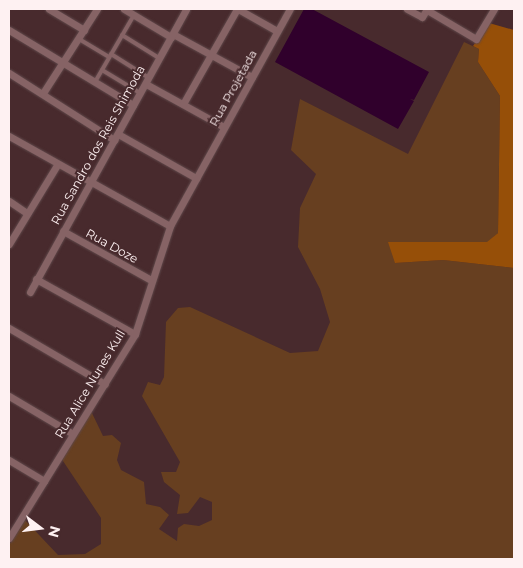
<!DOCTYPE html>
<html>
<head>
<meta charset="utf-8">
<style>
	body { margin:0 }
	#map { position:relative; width:523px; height:568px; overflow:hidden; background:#482a2d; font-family:Montserrat,sans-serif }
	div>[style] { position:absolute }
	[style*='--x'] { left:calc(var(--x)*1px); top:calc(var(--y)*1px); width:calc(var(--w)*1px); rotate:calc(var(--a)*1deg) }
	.green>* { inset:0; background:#673f20 }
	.forest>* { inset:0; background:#964f08 }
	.water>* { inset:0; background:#30002c }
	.roads { filter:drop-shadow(0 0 1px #5f484a) drop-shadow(0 0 1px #5f484a) }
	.lane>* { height:4px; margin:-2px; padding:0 2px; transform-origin:2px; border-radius:2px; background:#866365 }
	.street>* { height:7px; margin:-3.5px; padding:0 3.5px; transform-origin:3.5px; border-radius:3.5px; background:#866365 }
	span { translate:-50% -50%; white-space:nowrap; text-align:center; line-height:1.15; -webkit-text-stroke:4px #482a2d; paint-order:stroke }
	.street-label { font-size:12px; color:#fef1f2 }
	.frame { position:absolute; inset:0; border:10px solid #fef1f2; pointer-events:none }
	.north { position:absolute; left:15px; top:503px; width:50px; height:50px; -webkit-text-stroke:4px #482a2d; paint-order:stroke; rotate:105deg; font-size:14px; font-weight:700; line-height:20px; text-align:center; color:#fef1f2 }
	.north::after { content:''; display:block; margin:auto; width:18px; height:22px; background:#fef1f2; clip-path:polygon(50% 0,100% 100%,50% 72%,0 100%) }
</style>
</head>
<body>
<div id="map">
	<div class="green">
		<i style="clip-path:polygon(464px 42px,479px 49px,478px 62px,500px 96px,498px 233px,488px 242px,400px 242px,395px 263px,443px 260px,514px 268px,514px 559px,9px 559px,9px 545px,24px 519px,58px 555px,85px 554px,101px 544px,101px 518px,61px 458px,91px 411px,103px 436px,112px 435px,121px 443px,117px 460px,121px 470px,144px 482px,146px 504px,160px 507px,169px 515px,159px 529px,177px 541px,178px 528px,184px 524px,199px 526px,212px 520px,212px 502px,200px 497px,188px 513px,177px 514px,180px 495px,164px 482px,161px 472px,176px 472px,180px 462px,142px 396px,148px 382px,160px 385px,164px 377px,166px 322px,178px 308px,190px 307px,290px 353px,318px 351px,330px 322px,320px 289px,298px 247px,300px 208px,316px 174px,291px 150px,300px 99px,408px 154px)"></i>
	</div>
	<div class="forest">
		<i style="clip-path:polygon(489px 23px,514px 30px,514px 268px,443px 260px,395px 263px,388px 242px,487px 242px,498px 233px,500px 96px,478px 62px,479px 49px,473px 46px)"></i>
	</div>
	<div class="water">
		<i style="clip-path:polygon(304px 9px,312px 9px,429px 72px,414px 100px,410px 99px,414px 101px,398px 129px,275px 62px)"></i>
	</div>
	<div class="roads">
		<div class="lane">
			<i style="--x:122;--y:35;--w:44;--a:31.9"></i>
			<i style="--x:79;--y:39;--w:35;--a:31"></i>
			<i style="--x:111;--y:54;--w:45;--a:32.3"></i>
			<i style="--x:102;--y:70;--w:44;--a:31.2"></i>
			<i style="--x:95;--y:82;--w:78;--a:-59.8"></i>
		</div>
		<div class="street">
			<i style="--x:49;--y:9;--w:41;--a:31"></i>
			<i style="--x:124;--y:9;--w:55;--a:30.8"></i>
			<i style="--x:238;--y:9;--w:45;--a:29.4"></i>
			<i style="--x:407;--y:9;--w:17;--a:28"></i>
			<i style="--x:422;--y:17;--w:9;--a:-58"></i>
			<i style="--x:427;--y:10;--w:57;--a:30.6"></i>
			<i style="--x:476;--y:39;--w:35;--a:-59"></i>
			<i style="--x:9;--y:30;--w:145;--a:31.2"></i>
			<i style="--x:173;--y:34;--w:90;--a:28.6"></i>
			<i style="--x:9;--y:73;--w:125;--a:32.5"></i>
			<i style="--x:146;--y:84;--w:89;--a:28.9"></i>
			<i style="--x:43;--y:93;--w:100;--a:-57.3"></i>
			<i style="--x:183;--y:104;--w:109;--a:-60.4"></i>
			<i style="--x:118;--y:134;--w:90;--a:29.4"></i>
			<i style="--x:9;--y:136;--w:184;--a:29.2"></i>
			<i style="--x:9;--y:201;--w:22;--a:34"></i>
			<i style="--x:63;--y:231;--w:101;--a:29.1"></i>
			<i style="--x:9;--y:244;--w:92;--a:-58.7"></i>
			<i style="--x:36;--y:279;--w:113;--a:29.1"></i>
			<i style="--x:30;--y:292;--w:323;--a:-61.1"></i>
			<i style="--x:9;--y:328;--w:111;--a:30.3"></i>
			<i style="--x:9;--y:396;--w:74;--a:30.7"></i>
			<i style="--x:9;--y:460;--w:41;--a:31"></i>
			<i style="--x:9;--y:538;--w:240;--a:-58.3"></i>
			<i style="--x:135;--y:334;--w:114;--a:-72"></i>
			<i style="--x:170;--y:226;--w:248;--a:-61.1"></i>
		</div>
	</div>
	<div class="street-label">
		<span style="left:233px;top:88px;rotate:-61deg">Rua Projetada</span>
		<span style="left:98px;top:145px;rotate:-61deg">Rua Sandro dos Reis Shimoda</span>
		<span style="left:112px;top:246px;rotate:29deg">Rua Doze</span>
		<span style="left:90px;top:384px;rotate:-59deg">Rua Alice Nunes Kull</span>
	</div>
	<div class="frame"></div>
	<div class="north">N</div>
</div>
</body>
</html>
